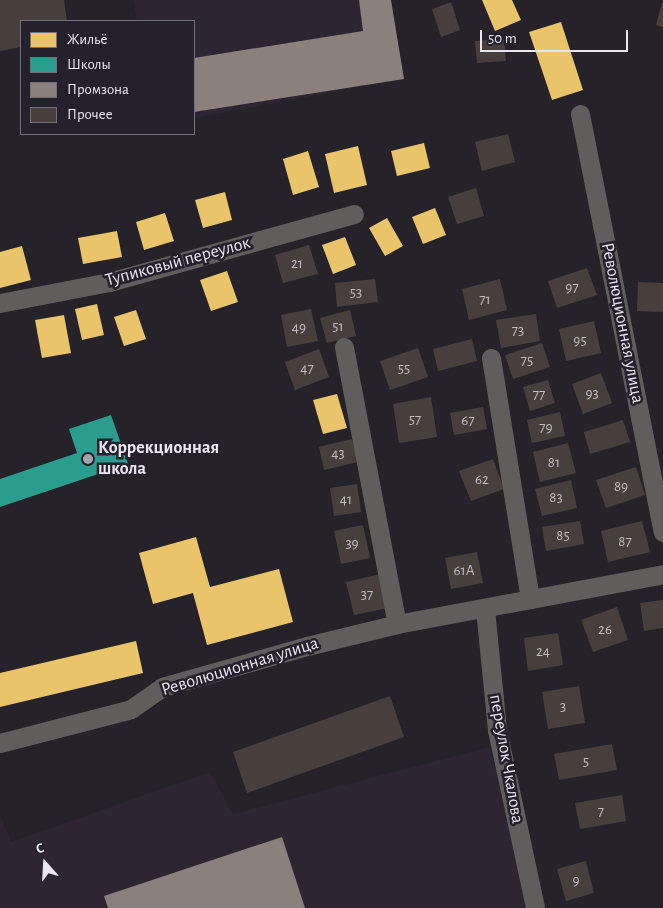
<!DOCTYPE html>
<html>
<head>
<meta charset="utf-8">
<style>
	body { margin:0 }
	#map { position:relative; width:663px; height:908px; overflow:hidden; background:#252329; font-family:"Alegreya Sans",sans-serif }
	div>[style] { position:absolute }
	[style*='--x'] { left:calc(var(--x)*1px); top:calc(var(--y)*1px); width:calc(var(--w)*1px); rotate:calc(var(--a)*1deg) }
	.industrial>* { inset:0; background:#2e2532 }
	.homes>* { inset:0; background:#e9c46a }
	.schools>* { inset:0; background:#2a9d8f }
	.industry>* { inset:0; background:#8a817c }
	.building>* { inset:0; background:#473f3c }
	.minor>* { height:19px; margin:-9.5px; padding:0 9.5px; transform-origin:9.5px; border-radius:9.5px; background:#605d5d }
	.dots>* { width:14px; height:14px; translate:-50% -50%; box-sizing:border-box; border:2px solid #24202c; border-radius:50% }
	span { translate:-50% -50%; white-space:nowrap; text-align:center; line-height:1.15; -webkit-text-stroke:5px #24202c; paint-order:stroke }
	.number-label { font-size:15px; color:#c0bcc2 }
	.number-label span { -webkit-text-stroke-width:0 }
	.street-label { font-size:18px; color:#e8e6ef }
	.poi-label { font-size:18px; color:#e8e6ef; font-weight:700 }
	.left { translate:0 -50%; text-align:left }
	.legend { position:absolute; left:20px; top:20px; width:175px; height:115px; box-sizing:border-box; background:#24202c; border:1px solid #726f7a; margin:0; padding:6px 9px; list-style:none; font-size:15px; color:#e8e6ef }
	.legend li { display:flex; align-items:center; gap:10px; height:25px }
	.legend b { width:25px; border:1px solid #726f7a }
	.north { position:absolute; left:20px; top:838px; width:50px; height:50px; -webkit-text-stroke:4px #24202c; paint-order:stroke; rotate:341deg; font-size:14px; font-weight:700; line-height:20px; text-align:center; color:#e8e6ef }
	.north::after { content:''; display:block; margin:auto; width:18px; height:22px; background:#e8e6ef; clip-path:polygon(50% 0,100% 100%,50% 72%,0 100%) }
	.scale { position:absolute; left:480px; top:30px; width:148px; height:22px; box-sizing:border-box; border:2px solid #e8e6ef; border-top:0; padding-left:6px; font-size:15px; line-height:18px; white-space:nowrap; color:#e8e6ef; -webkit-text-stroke:4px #24202c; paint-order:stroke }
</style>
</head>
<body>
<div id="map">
	<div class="industrial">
		<i style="clip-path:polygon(133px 0,391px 0,404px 79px,194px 118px,194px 21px,137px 21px)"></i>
		<i style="clip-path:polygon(490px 747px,528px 908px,0 908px,0 814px,11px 842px,210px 772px,233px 814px)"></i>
	</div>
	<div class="homes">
		<i style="clip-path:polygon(482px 0,512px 0,521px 20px,495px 31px)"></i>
		<i style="clip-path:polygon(561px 22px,583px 90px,552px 100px,529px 32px)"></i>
		<i style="clip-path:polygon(424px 143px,430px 168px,397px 176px,391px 151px)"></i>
		<i style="clip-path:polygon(358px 146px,367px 185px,334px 193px,325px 154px)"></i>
		<i style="clip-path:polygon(308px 151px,319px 187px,293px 195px,283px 159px)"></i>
		<i style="clip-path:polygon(225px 192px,232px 220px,203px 228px,195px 200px)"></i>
		<i style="clip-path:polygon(435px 208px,446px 235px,423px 244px,412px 217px)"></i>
		<i style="clip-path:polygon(165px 213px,174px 241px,144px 250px,136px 222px)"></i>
		<i style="clip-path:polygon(387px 218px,403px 246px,385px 256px,369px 228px)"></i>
		<i style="clip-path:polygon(117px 231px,122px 257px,83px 264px,78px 238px)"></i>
		<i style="clip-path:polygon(345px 237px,356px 265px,333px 274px,322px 245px)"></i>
		<i style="clip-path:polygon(22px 246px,31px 280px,0 288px,0 252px)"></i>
		<i style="clip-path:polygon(227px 271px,238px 302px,211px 311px,200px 280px)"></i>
		<i style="clip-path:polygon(97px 304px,104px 335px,82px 340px,75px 309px)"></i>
		<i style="clip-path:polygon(136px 310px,146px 339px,124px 346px,114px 317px)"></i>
		<i style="clip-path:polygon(64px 315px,71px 353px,42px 358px,35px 320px)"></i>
		<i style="clip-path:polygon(337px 394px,347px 428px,323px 434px,313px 400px)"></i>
		<i style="clip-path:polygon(196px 537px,210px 587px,279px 569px,293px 622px,207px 645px,193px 593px,153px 604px,139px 553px)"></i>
		<i style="clip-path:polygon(136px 641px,143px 673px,0 707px,0 673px)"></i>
	</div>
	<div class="schools">
		<i style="clip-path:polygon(111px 415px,128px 464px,0 507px,0 479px,77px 453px,69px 429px)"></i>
	</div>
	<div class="industry">
		<i style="clip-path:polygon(359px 0,391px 0,404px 79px,194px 112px,194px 58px,363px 31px)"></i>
		<i style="clip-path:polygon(282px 837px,305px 908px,108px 908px,104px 896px)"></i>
	</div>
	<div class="building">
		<i style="clip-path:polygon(0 0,64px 0,67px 21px,21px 21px,21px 47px,0 51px)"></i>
		<i style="clip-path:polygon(451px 2px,460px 30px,441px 37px,432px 9px)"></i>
		<i style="clip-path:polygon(662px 3px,663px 3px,663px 27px,656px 25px)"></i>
		<i style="clip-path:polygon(504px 39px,506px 61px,477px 63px,475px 41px)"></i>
		<i style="clip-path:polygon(508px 134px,515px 162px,482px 171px,475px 142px)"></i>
		<i style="clip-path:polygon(476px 188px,484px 216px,457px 224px,448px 197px)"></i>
		<i style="clip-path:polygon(309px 245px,318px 274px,283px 283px,275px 255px)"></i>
		<i style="clip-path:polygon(587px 268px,597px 295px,557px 308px,548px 281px)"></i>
		<i style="clip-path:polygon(375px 279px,378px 302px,337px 307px,335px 283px)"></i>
		<i style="clip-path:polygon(500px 279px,507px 310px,469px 320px,462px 289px)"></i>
		<i style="clip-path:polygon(638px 282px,663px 283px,663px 312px,637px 311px)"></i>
		<i style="clip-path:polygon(311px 309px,318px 341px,287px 347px,281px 315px)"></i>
		<i style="clip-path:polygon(350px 310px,356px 336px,327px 343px,320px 318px)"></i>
		<i style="clip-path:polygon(536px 314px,540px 341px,501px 348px,496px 320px)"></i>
		<i style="clip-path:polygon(594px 321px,601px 353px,566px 361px,559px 329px)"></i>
		<i style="clip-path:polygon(472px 339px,477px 361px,438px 371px,433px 349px)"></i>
		<i style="clip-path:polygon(542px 343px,550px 367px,513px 379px,505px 355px)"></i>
		<i style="clip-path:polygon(418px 348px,428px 377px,390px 390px,380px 361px)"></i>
		<i style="clip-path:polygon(319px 349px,329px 377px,295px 390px,285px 362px)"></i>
		<i style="clip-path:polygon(601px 373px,612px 403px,583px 414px,572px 384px)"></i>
		<i style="clip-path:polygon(548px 380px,555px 403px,530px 411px,523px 387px)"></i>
		<i style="clip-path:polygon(431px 397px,437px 437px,399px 443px,393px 404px)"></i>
		<i style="clip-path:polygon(483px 407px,487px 429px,454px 435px,450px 413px)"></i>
		<i style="clip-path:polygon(560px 412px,565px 436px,532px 443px,527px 420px)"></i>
		<i style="clip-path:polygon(623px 420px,630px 442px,590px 454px,584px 432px)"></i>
		<i style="clip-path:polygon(352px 439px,358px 462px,324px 470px,319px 447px)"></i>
		<i style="clip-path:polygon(568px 443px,576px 473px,540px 482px,533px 452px)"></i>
		<i style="clip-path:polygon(493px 459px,504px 489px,471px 501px,459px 471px)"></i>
		<i style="clip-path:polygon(636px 467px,645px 495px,606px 508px,596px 480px)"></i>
		<i style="clip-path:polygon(571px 480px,577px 508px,542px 516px,535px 489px)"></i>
		<i style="clip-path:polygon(357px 484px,361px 512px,334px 516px,330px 488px)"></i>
		<i style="clip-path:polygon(580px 521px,584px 544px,546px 551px,542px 527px)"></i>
		<i style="clip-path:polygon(642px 521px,650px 552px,608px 562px,601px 531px)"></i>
		<i style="clip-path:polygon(363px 525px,370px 558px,341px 564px,334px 531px)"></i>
		<i style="clip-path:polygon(477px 552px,483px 583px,451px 589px,445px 558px)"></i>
		<i style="clip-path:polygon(380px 574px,388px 608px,354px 615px,346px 582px)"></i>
		<i style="clip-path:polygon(663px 600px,663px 628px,644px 631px,640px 603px)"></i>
		<i style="clip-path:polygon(617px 607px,628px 640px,593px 652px,581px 620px)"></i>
		<i style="clip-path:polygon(558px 633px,563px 665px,528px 671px,524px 638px)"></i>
		<i style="clip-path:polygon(579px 686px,585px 723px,548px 729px,542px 692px)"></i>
		<i style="clip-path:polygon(390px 696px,404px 737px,247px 793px,233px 752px)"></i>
		<i style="clip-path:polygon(612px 744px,617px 770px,559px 780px,554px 754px)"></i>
		<i style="clip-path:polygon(622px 795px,626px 821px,580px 829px,575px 803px)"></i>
		<i style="clip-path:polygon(586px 861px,594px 893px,566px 901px,557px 869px)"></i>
	</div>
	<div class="minor">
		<i style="--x:580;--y:114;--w:426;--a:78.8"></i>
		<i style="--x:0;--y:303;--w:111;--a:-10.9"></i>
		<i style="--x:109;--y:282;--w:254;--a:-15.5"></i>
		<i style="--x:344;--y:347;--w:282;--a:79.2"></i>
		<i style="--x:491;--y:358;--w:244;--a:80.8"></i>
		<i style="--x:485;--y:609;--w:122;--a:84.3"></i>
		<i style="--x:497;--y:730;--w:182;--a:77.9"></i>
		<i style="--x:0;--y:743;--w:135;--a:-14.5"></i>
		<i style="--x:131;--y:709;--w:38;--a:-35"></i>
		<i style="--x:162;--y:687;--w:151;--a:-15.8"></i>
		<i style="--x:307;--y:646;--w:93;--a:-13.7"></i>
		<i style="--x:397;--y:624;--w:271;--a:-10.6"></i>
	</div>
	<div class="dots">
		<i style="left:88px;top:459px;background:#a4a2aa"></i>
	</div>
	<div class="number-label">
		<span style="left:297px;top:264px">21</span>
		<span style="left:572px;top:288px">97</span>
		<span style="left:356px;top:293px">53</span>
		<span style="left:485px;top:300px">71</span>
		<span style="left:338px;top:327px">51</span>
		<span style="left:299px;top:328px">49</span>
		<span style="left:518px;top:331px">73</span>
		<span style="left:580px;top:341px">95</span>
		<span style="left:527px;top:361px">75</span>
		<span style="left:307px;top:369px">47</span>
		<span style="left:404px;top:369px">55</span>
		<span style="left:592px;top:394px">93</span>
		<span style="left:539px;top:395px">77</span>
		<span style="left:415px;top:420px">57</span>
		<span style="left:468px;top:421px">67</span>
		<span style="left:546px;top:428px">79</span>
		<span style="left:338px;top:454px">43</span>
		<span style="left:554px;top:463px">81</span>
		<span style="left:482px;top:480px">62</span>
		<span style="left:621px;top:487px">89</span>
		<span style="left:556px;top:498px">83</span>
		<span style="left:346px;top:500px">41</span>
		<span style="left:563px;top:536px">85</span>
		<span style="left:625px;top:542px">87</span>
		<span style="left:352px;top:544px">39</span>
		<span style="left:464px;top:571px">61А</span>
		<span style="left:367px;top:595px">37</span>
		<span style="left:605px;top:630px">26</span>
		<span style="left:543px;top:652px">24</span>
		<span style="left:563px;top:707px">3</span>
		<span style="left:586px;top:762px">5</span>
		<span style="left:601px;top:812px">7</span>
		<span style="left:576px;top:881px">9</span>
	</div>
	<div class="street-label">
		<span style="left:178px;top:262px;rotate:-15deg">Тупиковый переулок</span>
		<span style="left:622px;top:323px;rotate:79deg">Революционная улица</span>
		<span style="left:240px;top:667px;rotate:-17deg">Революционная улица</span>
		<span style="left:506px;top:759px;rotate:80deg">переулок Чкалова</span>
	</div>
	<div class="poi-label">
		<span class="left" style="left:98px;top:459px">Коррекционная<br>школа</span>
	</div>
	<ul class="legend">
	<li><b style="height:14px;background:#e9c46a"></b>Жильё</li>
	<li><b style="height:14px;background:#2a9d8f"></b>Школы</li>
	<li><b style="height:14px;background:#8a817c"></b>Промзона</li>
	<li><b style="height:14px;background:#473f3c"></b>Прочее</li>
	</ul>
	<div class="north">С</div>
	<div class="scale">50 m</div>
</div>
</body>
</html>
